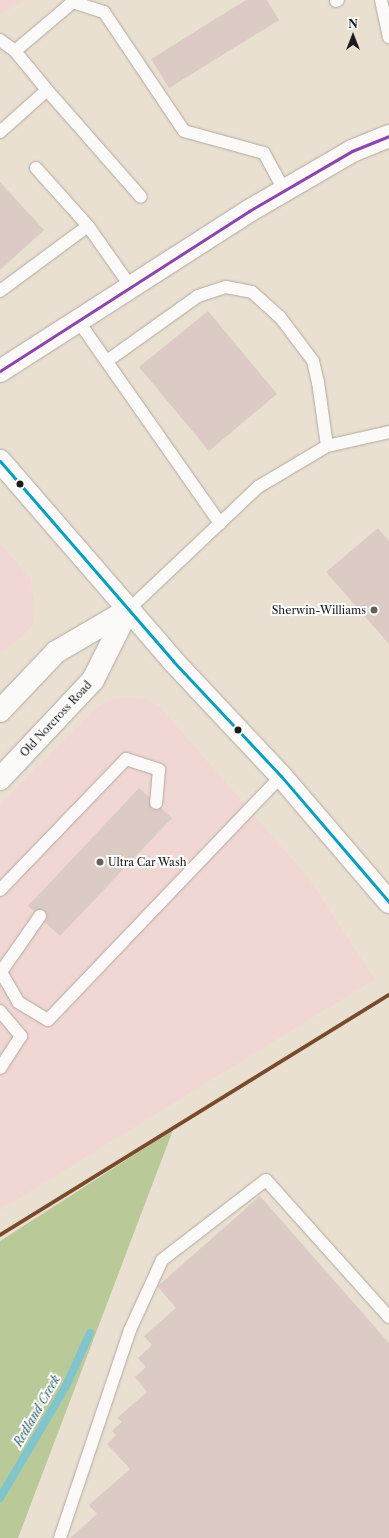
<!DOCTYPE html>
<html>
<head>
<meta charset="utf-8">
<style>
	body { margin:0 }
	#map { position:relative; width:389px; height:1538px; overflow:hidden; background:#e9e0d1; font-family:"Libre Caslon Text",serif }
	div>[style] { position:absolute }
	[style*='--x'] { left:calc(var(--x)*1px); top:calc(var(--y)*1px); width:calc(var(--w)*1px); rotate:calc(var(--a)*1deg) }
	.built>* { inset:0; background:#f0d7d4 }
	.forest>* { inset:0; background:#b9c998 }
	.stream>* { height:8px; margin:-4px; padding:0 4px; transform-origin:4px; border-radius:4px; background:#7ec5ce }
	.building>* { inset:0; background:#dbcbc4 }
	.roads { filter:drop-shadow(0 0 1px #b0aaa1) drop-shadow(0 0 1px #b0aaa1) }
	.service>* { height:12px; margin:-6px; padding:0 6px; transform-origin:6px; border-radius:6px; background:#fcfaf8 }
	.minor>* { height:22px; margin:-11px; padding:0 11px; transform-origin:11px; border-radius:11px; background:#fcfaf8 }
	.secondary>* { height:22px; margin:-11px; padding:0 11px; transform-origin:11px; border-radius:11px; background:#fcfaf8 }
	.primary>* { height:22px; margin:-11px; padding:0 11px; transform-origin:11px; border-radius:11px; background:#fcfaf8 }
	.bus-1>* { height:3px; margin:-1.5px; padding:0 1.5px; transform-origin:1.5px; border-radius:1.5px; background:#01a2c5 }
	.bus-2>* { height:3px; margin:-1.5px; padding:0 1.5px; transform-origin:1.5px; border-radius:1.5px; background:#8e44ad }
	.rail-1>* { height:4px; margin:-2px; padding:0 2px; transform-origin:2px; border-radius:2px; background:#7a4b2a }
	.dots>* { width:11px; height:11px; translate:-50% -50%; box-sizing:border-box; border:2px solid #fff; border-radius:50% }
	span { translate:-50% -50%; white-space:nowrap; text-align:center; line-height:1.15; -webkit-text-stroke:4px #fff; paint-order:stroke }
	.poi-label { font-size:11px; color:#1c1c1c }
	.right { translate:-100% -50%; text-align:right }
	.left { translate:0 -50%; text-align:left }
	.street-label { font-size:11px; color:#1c1c1c }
	.water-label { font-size:12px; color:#33636b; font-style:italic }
	.north { position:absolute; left:333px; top:16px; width:40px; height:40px; -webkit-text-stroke:3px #fff; paint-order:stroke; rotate:0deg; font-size:11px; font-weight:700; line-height:16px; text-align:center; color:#1c1c1c }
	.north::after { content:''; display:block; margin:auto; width:14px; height:18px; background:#1c1c1c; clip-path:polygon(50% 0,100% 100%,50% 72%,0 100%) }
</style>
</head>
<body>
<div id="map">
	<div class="built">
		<i style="clip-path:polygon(0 0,25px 0,0 15px)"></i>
		<i style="clip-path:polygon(0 544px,30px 578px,35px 608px,33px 625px,23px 636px,0 652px)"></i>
		<i style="clip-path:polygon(129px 697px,145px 699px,160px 707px,307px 876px,375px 979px,0 1210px,0 805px,93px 711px,110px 700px)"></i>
	</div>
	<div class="forest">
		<i style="clip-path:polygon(173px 1130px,18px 1538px,0 1538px,0 1241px)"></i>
	</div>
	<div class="stream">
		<i style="--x:0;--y:1498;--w:130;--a:-59.5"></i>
		<i style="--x:66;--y:1386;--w:58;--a:-65.6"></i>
	</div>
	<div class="building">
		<i style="clip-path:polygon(246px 0,267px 0,279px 20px,169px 88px,151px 59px)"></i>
		<i style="clip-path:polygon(0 182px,44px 230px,0 270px)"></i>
		<i style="clip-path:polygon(208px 311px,277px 394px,209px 451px,139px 367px)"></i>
		<i style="clip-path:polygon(378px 528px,389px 541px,389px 644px,326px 572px)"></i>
		<i style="clip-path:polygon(139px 788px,149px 797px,151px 809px,161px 808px,172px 818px,60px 936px,45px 922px,47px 916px,45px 910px,40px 909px,34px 911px,28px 906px)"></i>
		<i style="clip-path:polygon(260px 1196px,389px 1343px,389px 1538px,70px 1538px,97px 1514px,89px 1505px,130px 1469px,107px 1444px,116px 1435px,112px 1431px,122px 1422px,117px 1418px,147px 1392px,135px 1377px,146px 1367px,138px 1358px,152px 1345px,144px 1336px,176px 1308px,158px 1287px,159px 1285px)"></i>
	</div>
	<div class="roads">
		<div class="service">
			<i style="--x:381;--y:0;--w:38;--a:78"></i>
			<i style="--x:336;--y:1;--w:2;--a:-27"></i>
			<i style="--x:0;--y:40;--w:19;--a:36"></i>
			<i style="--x:15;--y:51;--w:50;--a:50.6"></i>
			<i style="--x:47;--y:90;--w:63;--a:138.2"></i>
			<i style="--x:15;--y:51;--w:76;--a:-40.2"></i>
			<i style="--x:73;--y:2;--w:33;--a:18"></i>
			<i style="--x:104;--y:12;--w:143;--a:56.1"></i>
			<i style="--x:184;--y:131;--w:83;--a:15.4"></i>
			<i style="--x:264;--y:153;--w:42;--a:61.6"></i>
			<i style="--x:47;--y:90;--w:142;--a:48.7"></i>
			<i style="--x:36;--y:168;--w:78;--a:48.1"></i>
			<i style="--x:0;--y:291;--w:109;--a:-36.5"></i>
			<i style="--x:88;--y:226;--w:75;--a:54.8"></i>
			<i style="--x:79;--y:322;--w:246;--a:55"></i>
			<i style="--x:107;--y:361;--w:112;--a:-35.5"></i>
			<i style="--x:198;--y:296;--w:29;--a:-18"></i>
			<i style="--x:226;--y:287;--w:26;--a:11"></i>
			<i style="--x:252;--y:292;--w:38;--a:42"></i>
			<i style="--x:280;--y:317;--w:55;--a:53.1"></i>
			<i style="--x:313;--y:361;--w:22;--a:77"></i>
			<i style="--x:318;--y:382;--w:65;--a:82"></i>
			<i style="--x:128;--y:610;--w:179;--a:-43.4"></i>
			<i style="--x:258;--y:487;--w:80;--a:-30.7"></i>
			<i style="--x:327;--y:446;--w:64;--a:-12.7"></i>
			<i style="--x:0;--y:890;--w:182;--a:-46.1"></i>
			<i style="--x:126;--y:759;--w:35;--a:18"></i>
			<i style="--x:159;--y:770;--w:33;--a:95"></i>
			<i style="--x:40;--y:916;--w:68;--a:124.9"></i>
			<i style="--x:1;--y:972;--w:34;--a:60"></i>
			<i style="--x:18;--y:1002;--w:35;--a:31"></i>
			<i style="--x:48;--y:1020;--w:337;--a:-46.3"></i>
			<i style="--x:0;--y:1011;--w:33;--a:50"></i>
			<i style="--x:21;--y:1036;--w:38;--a:123"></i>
			<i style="--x:60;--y:1538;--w:219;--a:-71.4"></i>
			<i style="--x:130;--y:1330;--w:77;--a:-65.4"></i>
			<i style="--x:162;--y:1260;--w:131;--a:-37.6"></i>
			<i style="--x:266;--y:1180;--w:184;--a:48.1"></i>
		</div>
		<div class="minor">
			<i style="--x:0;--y:371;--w:296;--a:-32.7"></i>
			<i style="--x:249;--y:211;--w:119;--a:-30.2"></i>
			<i style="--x:352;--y:151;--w:40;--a:-22"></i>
		</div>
		<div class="secondary">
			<i style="--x:0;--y:711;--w:81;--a:-46.5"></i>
			<i style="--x:56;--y:652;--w:83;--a:-30.3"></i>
			<i style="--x:0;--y:779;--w:136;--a:-46.8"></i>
			<i style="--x:93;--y:680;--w:78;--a:-63.4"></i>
		</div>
		<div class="primary">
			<i style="--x:0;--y:461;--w:264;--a:49.1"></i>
			<i style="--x:173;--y:661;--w:158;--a:46.8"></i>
			<i style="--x:281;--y:776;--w:166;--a:49.4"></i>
		</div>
	</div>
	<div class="bus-1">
		<i style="--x:0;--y:461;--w:264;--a:49.1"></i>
		<i style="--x:173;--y:661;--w:158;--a:46.8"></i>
		<i style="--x:281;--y:776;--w:166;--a:49.4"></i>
	</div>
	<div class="bus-2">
		<i style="--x:0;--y:371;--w:296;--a:-32.7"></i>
		<i style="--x:249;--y:211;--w:119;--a:-30.2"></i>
		<i style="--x:352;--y:151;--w:40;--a:-22"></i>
	</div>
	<div class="rail-1">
		<i style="--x:0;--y:1235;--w:457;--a:-31.7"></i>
	</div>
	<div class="dots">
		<i style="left:20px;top:484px;background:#1c1c1c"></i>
		<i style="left:374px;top:610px;background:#64615b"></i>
		<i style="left:238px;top:730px;background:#1c1c1c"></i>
		<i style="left:100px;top:862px;background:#64615b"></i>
	</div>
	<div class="poi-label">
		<span class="right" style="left:366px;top:610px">Sherwin-Williams</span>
		<span class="left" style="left:108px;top:862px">Ultra Car Wash</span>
	</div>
	<div class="street-label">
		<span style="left:56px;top:719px;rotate:-47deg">Old Norcross Road</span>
	</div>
	<div class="water-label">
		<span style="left:37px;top:1411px;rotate:-60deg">Redland Creek</span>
	</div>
	<div class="north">N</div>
</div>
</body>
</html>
